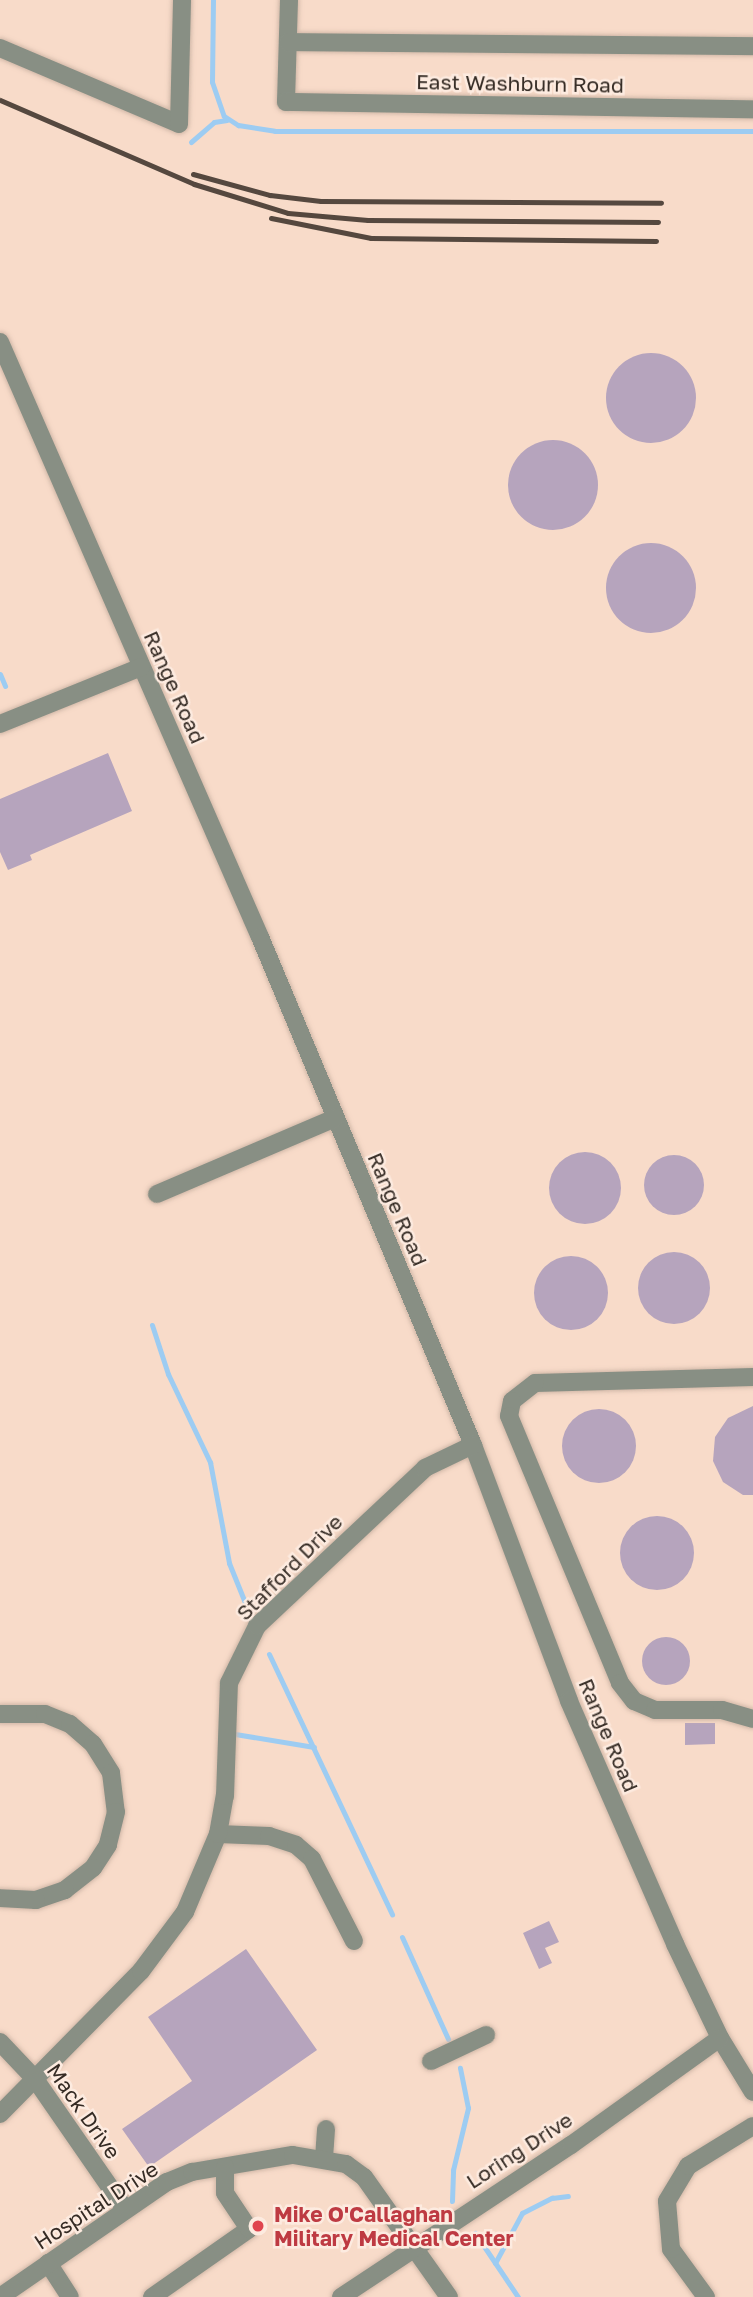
<!DOCTYPE html>
<html>
<head>
<meta charset="utf-8">
<style>
	body { margin:0 }
	#map { position:relative; width:753px; height:2297px; overflow:hidden; background:#f8dbc9; font-family:"Golos Text",sans-serif }
	div>[style] { position:absolute }
	[style*='--x'] { left:calc(var(--x)*1px); top:calc(var(--y)*1px); width:calc(var(--w)*1px); rotate:calc(var(--a)*1deg) }
	.stream>* { height:5px; margin:-2.5px; padding:0 2.5px; transform-origin:2.5px; border-radius:2.5px; background:#9dccf2 }
	.building>* { inset:0; background:#b6a4bd }
	.round { border-radius:50% }
	.roads { filter:drop-shadow(0 0 2px #d1b8a8) drop-shadow(0 0 2px #d1b8a8) }
	.minor>* { height:18px; margin:-9px; padding:0 9px; transform-origin:9px; border-radius:9px; background:#888f84 }
	.rail>* { height:5px; margin:-2.5px; padding:0 2.5px; transform-origin:2.5px; border-radius:2.5px; background:#55483f }
	.dots>* { width:19px; height:19px; translate:-50% -50%; box-sizing:border-box; border:4px solid #fdebe0; border-radius:50% }
	span { translate:-50% -50%; white-space:nowrap; text-align:center; line-height:1.15; -webkit-text-stroke:5px #fdebe0; paint-order:stroke }
	.street-label { font-size:21px; color:#352b24 }
	.health-label { font-size:21px; color:#be3a42; font-weight:700 }
	.left { translate:0 -50%; text-align:left }
</style>
</head>
<body>
<div id="map">
	<div class="stream">
		<i style="--x:213;--y:0;--w:82;--a:90.7"></i>
		<i style="--x:212;--y:82;--w:36;--a:71"></i>
		<i style="--x:224;--y:116;--w:17;--a:33"></i>
		<i style="--x:238;--y:125;--w:37;--a:9"></i>
		<i style="--x:275;--y:131;--w:478;--a:0"></i>
		<i style="--x:191;--y:142;--w:30;--a:-41"></i>
		<i style="--x:214;--y:122;--w:13;--a:-9"></i>
		<i style="--x:0;--y:674;--w:13;--a:67"></i>
		<i style="--x:152;--y:1325;--w:52;--a:71.9"></i>
		<i style="--x:168;--y:1374;--w:98;--a:64.5"></i>
		<i style="--x:210;--y:1462;--w:103;--a:79.3"></i>
		<i style="--x:229;--y:1563;--w:51;--a:68"></i>
		<i style="--x:269;--y:1654;--w:288;--a:64.7"></i>
		<i style="--x:235;--y:1734;--w:80;--a:9.3"></i>
		<i style="--x:402;--y:1937;--w:112;--a:65.7"></i>
		<i style="--x:452;--y:2201;--w:31;--a:-88"></i>
		<i style="--x:453;--y:2170;--w:64;--a:-76.4"></i>
		<i style="--x:468;--y:2108;--w:41;--a:-101.3"></i>
		<i style="--x:475;--y:2233;--w:77;--a:56.1"></i>
		<i style="--x:495;--y:2263;--w:57;--a:-61.6"></i>
		<i style="--x:522;--y:2213;--w:34;--a:-27"></i>
		<i style="--x:552;--y:2198;--w:16;--a:-7"></i>
	</div>
	<div class="building">
		<i class="round" style="left:606px;top:353px;width:90px;height:90px"></i>
		<i class="round" style="left:508px;top:440px;width:90px;height:90px"></i>
		<i class="round" style="left:606px;top:543px;width:90px;height:90px"></i>
		<i style="clip-path:polygon(108px 753px,132px 811px,30px 855px,32px 860px,8px 870px,0 852px,0 799px)"></i>
		<i class="round" style="left:549px;top:1152px;width:72px;height:72px"></i>
		<i class="round" style="left:644px;top:1155px;width:60px;height:60px"></i>
		<i class="round" style="left:638px;top:1252px;width:72px;height:72px"></i>
		<i class="round" style="left:534px;top:1256px;width:74px;height:74px"></i>
		<i style="clip-path:polygon(753px 1406px,753px 1495px,743px 1495px,723px 1482px,713px 1461px,715px 1437px,728px 1418px)"></i>
		<i class="round" style="left:562px;top:1409px;width:74px;height:74px"></i>
		<i class="round" style="left:620px;top:1516px;width:74px;height:74px"></i>
		<i class="round" style="left:642px;top:1637px;width:48px;height:48px"></i>
		<i style="clip-path:polygon(685px 1723px,715px 1723px,715px 1744px,685px 1745px)"></i>
		<i style="clip-path:polygon(549px 1921px,559px 1942px,545px 1948px,552px 1963px,539px 1969px,523px 1933px)"></i>
		<i style="clip-path:polygon(246px 1949px,317px 2050px,149px 2167px,122px 2129px,192px 2081px,148px 2017px)"></i>
	</div>
	<div class="roads">
		<div class="minor">
			<i style="--x:289;--y:0;--w:102;--a:91.7"></i>
			<i style="--x:286;--y:102;--w:467;--a:0.9"></i>
			<i style="--x:288;--y:42;--w:465;--a:0.5"></i>
			<i style="--x:0;--y:48;--w:194;--a:23"></i>
			<i style="--x:179;--y:124;--w:124;--a:-88.6"></i>
			<i style="--x:0;--y:342;--w:649;--a:66.4"></i>
			<i style="--x:260;--y:937;--w:551;--a:67.25"></i>
			<i style="--x:473;--y:1445;--w:273;--a:69.4"></i>
			<i style="--x:569;--y:1701;--w:265;--a:66.4"></i>
			<i style="--x:675;--y:1944;--w:104;--a:64.4"></i>
			<i style="--x:720;--y:2038;--w:63;--a:58.6"></i>
			<i style="--x:0;--y:724;--w:152;--a:-22"></i>
			<i style="--x:157;--y:1194;--w:194;--a:-23.1"></i>
			<i style="--x:753;--y:1377;--w:218;--a:178.4"></i>
			<i style="--x:535;--y:1383;--w:29;--a:142"></i>
			<i style="--x:512;--y:1401;--w:15;--a:101"></i>
			<i style="--x:509;--y:1416;--w:289;--a:67.4"></i>
			<i style="--x:620;--y:1683;--w:23;--a:52"></i>
			<i style="--x:634;--y:1701;--w:23;--a:23"></i>
			<i style="--x:655;--y:1710;--w:67;--a:0"></i>
			<i style="--x:722;--y:1710;--w:32;--a:16"></i>
			<i style="--x:0;--y:1714;--w:45;--a:0"></i>
			<i style="--x:45;--y:1714;--w:27;--a:22"></i>
			<i style="--x:70;--y:1724;--w:30;--a:41"></i>
			<i style="--x:93;--y:1744;--w:34;--a:58"></i>
			<i style="--x:111;--y:1773;--w:39;--a:83"></i>
			<i style="--x:116;--y:1812;--w:34;--a:104"></i>
			<i style="--x:108;--y:1845;--w:27;--a:123"></i>
			<i style="--x:93;--y:1868;--w:36;--a:142"></i>
			<i style="--x:65;--y:1890;--w:31;--a:161"></i>
			<i style="--x:36;--y:1900;--w:36;--a:-177"></i>
			<i style="--x:218;--y:1834;--w:51;--a:2.2"></i>
			<i style="--x:269;--y:1836;--w:28;--a:18"></i>
			<i style="--x:296;--y:1845;--w:21;--a:41"></i>
			<i style="--x:312;--y:1859;--w:92;--a:62.9"></i>
			<i style="--x:0;--y:2042;--w:51;--a:46.6"></i>
			<i style="--x:35;--y:2079;--w:158;--a:55.3"></i>
			<i style="--x:431;--y:2061;--w:61;--a:-25.3"></i>
			<i style="--x:0;--y:2114;--w:201;--a:-45.4"></i>
			<i style="--x:141;--y:1971;--w:74;--a:-53.3"></i>
			<i style="--x:185;--y:1912;--w:85;--a:-67.1"></i>
			<i style="--x:218;--y:1834;--w:39;--a:-80"></i>
			<i style="--x:225;--y:1796;--w:113;--a:-88"></i>
			<i style="--x:229;--y:1683;--w:64;--a:-63.8"></i>
			<i style="--x:257;--y:1626;--w:231;--a:-43.2"></i>
			<i style="--x:425;--y:1468;--w:53;--a:-25.6"></i>
			<i style="--x:324;--y:2158;--w:29;--a:-86"></i>
			<i style="--x:48;--y:2263;--w:40;--a:57.1"></i>
			<i style="--x:0;--y:2297;--w:203;--a:-34.6"></i>
			<i style="--x:167;--y:2182;--w:27;--a:-22"></i>
			<i style="--x:192;--y:2172;--w:102;--a:-9.6"></i>
			<i style="--x:293;--y:2155;--w:54;--a:9.6"></i>
			<i style="--x:346;--y:2164;--w:22;--a:36"></i>
			<i style="--x:364;--y:2177;--w:147;--a:54.7"></i>
			<i style="--x:152;--y:2297;--w:118;--a:-35"></i>
			<i style="--x:249;--y:2229;--w:43;--a:-123.7"></i>
			<i style="--x:225;--y:2193;--w:26;--a:-90"></i>
			<i style="--x:341;--y:2297;--w:276;--a:-33.5"></i>
			<i style="--x:571;--y:2145;--w:183;--a:-35.7"></i>
			<i style="--x:706;--y:2297;--w:59;--a:-126.1"></i>
			<i style="--x:671;--y:2249;--w:48;--a:-94.8"></i>
			<i style="--x:667;--y:2201;--w:41;--a:-59"></i>
			<i style="--x:688;--y:2166;--w:76;--a:-31.6"></i>
		</div>
	</div>
	<div class="rail">
		<i style="--x:0;--y:100;--w:211;--a:23.4"></i>
		<i style="--x:194;--y:184;--w:98;--a:17.1"></i>
		<i style="--x:288;--y:213;--w:80;--a:5"></i>
		<i style="--x:368;--y:220;--w:290;--a:0.4"></i>
		<i style="--x:193;--y:174;--w:80;--a:15.3"></i>
		<i style="--x:270;--y:195;--w:51;--a:6.7"></i>
		<i style="--x:321;--y:201;--w:340;--a:0.3"></i>
		<i style="--x:271;--y:218;--w:102;--a:11.3"></i>
		<i style="--x:371;--y:238;--w:285;--a:0.6"></i>
	</div>
	<div class="dots">
		<i style="left:258px;top:2226px;background:#e0444e"></i>
	</div>
	<div class="street-label">
		<span style="left:520px;top:83px;rotate:1deg">East Washburn Road</span>
		<span style="left:175px;top:687px;rotate:66deg">Range Road</span>
		<span style="left:398px;top:1209px;rotate:67deg">Range Road</span>
		<span style="left:289px;top:1567px;rotate:-45deg">Stafford Drive</span>
		<span style="left:609px;top:1735px;rotate:67deg">Range Road</span>
		<span style="left:84px;top:2111px;rotate:55deg">Mack Drive</span>
		<span style="left:519px;top:2150px;rotate:-33deg">Loring Drive</span>
		<span style="left:96px;top:2205px;rotate:-33deg">Hospital Drive</span>
	</div>
	<div class="health-label">
		<span class="left" style="left:274px;top:2226px">Mike O'Callaghan<br>Military Medical Center</span>
	</div>
</div>
</body>
</html>
